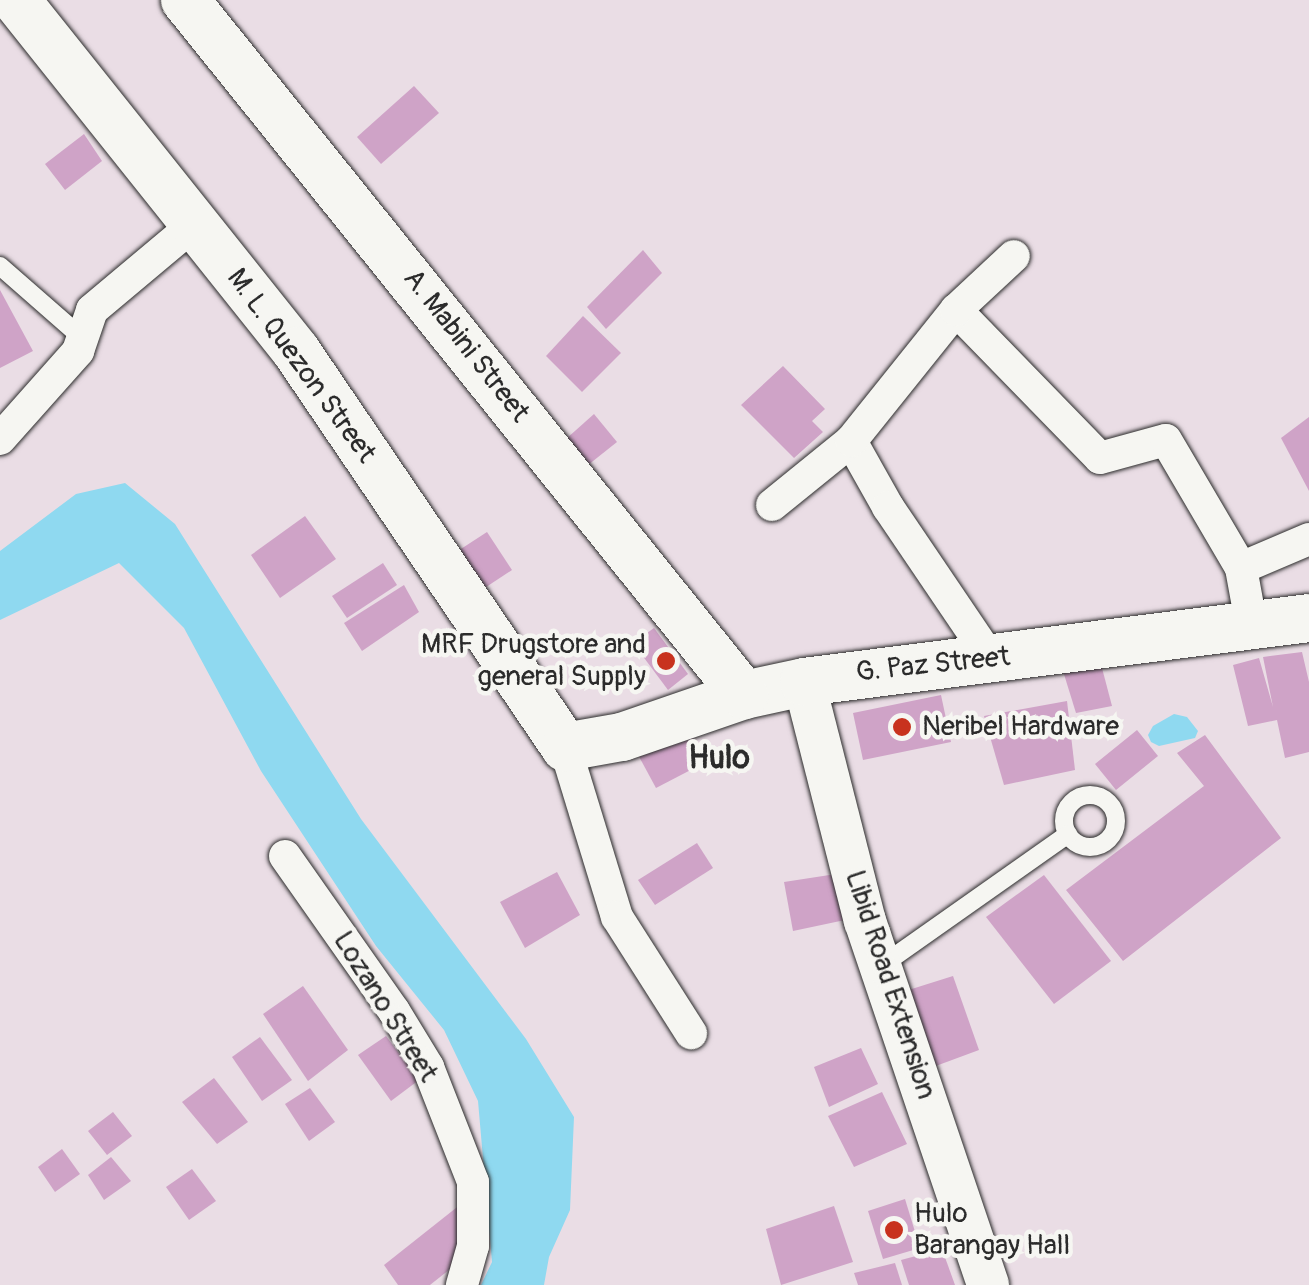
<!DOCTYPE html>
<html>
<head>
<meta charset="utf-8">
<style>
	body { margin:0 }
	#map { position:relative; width:1309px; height:1285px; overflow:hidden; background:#eadde5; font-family:Pangolin,sans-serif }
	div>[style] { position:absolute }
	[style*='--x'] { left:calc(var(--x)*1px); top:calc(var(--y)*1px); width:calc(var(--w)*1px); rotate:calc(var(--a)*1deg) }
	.water>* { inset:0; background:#8fd9f0 }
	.building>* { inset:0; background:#cfa3c7 }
	.roads { filter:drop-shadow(0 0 2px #2b2b2b) drop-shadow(0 0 2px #2b2b2b) }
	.service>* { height:18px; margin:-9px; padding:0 9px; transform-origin:9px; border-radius:9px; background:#f6f6f2 }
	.service>.ring { margin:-9px; padding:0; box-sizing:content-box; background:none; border:18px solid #f6f6f2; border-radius:50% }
	.minor>* { height:32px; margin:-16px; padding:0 16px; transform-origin:16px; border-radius:16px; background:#f6f6f2 }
	.tertiary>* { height:42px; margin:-21px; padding:0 21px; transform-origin:21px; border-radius:21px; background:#f6f6f2 }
	.secondary>* { height:48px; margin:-24px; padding:0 24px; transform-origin:24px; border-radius:24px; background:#f6f6f2 }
	.dots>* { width:28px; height:28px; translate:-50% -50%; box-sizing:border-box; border:5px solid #f6f6f2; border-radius:50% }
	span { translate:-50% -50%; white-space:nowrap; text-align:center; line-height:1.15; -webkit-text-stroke:9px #f6f6f2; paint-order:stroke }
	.street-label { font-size:28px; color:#2b2b2b }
	.poi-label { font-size:28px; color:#2b2b2b }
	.right { translate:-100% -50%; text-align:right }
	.left { translate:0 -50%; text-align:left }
	.quarter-label { font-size:32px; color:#2b2b2b; font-weight:700 }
</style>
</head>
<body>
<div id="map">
	<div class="water">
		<i style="clip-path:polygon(125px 483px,175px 524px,361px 819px,526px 1039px,574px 1117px,570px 1210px,549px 1257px,544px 1285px,481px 1285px,492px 1262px,478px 1101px,444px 1030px,376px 946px,261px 771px,184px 628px,119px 563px,0 620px,0 551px,76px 494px)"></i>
		<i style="clip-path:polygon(1174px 714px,1187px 717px,1198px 731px,1195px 738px,1159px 746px,1151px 742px,1148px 735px,1153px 726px)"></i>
	</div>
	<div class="building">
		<i style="clip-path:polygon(414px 86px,439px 113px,381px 164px,357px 137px)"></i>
		<i style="clip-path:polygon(84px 134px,102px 161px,65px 190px,45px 164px)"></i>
		<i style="clip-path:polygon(643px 250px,662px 273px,606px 329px,587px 307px)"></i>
		<i style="clip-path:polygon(0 290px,33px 351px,0 368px)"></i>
		<i style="clip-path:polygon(583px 316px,621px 353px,582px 392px,546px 356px)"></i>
		<i style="clip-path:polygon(783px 366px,825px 409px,812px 421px,823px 432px,794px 458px,741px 405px)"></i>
		<i style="clip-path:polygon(594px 414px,617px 442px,578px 473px,557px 447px)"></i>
		<i style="clip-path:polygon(1309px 417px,1309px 491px,1281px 438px)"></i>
		<i style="clip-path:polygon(305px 516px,336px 559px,280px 598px,251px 555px)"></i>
		<i style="clip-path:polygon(487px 532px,512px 570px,471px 597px,447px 558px)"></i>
		<i style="clip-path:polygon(383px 563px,397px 585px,347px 618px,332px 596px)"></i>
		<i style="clip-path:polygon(404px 585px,419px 612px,362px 651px,344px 623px)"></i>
		<i style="clip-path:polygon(654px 628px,688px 674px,668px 690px,633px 643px)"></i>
		<i style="clip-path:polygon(1302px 652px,1309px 682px,1309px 752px,1285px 758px,1277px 720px,1248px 726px,1233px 665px,1259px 658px,1273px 707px,1263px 657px)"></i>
		<i style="clip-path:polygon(1102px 668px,1112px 706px,1076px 713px,1063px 671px)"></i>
		<i style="clip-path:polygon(941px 695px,951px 742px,863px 760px,853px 713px)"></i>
		<i style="clip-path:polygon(1067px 701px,1075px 770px,1004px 785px,984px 716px)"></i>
		<i style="clip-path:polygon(687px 726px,706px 762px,656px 788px,636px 751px)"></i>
		<i style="clip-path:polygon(1137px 730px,1158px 756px,1116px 790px,1095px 764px)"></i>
		<i style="clip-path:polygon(1205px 735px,1281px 838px,1123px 961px,1066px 890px,1204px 786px,1177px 753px)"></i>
		<i style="clip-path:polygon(697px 843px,713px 868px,655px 905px,638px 880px)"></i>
		<i style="clip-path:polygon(557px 872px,580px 915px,525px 948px,500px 902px)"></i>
		<i style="clip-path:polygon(836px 874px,845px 920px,793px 931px,784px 882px)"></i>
		<i style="clip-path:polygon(1044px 875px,1111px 961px,1054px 1004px,986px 917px)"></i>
		<i style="clip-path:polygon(953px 976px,979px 1050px,925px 1070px,899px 993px)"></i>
		<i style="clip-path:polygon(303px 986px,348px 1050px,308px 1081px,263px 1014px)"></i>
		<i style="clip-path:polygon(386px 1036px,419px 1080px,391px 1101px,358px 1055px)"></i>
		<i style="clip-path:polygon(260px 1037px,292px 1080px,262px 1101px,232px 1057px)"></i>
		<i style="clip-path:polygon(861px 1048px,878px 1084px,829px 1107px,814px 1067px)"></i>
		<i style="clip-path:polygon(214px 1078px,248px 1122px,217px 1144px,182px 1102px)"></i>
		<i style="clip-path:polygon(310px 1088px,335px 1122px,309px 1141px,285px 1104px)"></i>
		<i style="clip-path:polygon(882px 1092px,907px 1144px,854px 1167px,828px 1116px)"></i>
		<i style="clip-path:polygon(113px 1112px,132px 1136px,107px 1155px,88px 1131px)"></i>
		<i style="clip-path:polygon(62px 1149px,80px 1174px,55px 1192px,38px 1167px)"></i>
		<i style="clip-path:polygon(111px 1157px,131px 1181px,104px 1200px,88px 1175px)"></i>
		<i style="clip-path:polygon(192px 1169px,216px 1201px,189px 1220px,166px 1187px)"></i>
		<i style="clip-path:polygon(905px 1199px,920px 1248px,883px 1259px,868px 1211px)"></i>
		<i style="clip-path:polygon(461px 1204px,459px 1262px,430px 1285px,398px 1285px,384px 1265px)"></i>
		<i style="clip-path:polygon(834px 1206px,853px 1262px,781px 1285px,766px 1229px)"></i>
		<i style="clip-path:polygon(942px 1249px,955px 1285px,909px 1285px,901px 1260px)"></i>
		<i style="clip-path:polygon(895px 1263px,902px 1285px,858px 1285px,854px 1273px)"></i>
	</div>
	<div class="roads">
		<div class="service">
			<i style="--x:0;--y:266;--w:108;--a:41.2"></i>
			<i class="ring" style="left:1064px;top:795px;width:34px;height:34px"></i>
			<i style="--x:881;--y:966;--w:229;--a:-35.2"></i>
		</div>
		<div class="minor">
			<i style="--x:956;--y:310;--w:206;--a:45.8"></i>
			<i style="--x:1100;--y:458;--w:68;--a:-15.3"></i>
			<i style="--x:1166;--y:440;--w:148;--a:59.6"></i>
			<i style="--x:1241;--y:568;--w:61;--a:79.6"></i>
			<i style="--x:0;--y:439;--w:118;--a:-48.4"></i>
			<i style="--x:78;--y:351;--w:43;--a:-71.1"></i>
			<i style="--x:92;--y:310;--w:137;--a:-40"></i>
			<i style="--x:851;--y:441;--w:76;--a:60.7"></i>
			<i style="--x:888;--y:507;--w:184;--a:55.9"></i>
			<i style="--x:772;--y:505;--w:102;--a:-39"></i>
			<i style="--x:851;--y:441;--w:168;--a:-51.3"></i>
			<i style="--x:956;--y:310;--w:79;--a:-43"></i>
			<i style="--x:1241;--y:568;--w:74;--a:-23.1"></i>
			<i style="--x:565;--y:747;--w:178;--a:73"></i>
			<i style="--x:617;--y:917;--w:138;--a:57.5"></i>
			<i style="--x:285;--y:856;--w:189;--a:54.9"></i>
			<i style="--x:394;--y:1011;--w:66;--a:58.7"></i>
			<i style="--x:428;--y:1067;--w:123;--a:68.6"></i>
			<i style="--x:473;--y:1182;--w:64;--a:90"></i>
			<i style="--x:473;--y:1246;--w:41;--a:105.8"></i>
		</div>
		<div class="tertiary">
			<i style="--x:804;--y:682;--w:247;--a:75.7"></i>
			<i style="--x:865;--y:921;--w:384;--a:71.3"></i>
		</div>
		<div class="secondary">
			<i style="--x:16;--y:0;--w:449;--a:51.4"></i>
			<i style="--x:296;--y:351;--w:479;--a:55.8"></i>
			<i style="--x:565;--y:747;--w:58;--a:-10"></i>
			<i style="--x:622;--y:737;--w:129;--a:-19"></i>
			<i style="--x:744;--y:695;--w:61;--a:-12.2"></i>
			<i style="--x:804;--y:682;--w:509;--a:-7.22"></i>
			<i style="--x:185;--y:0;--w:892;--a:51.19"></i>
		</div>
	</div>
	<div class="dots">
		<i style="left:666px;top:661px;background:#c8321e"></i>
		<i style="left:902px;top:727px;background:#c8321e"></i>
		<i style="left:894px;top:1230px;background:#c8321e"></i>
	</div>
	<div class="street-label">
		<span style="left:466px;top:346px;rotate:52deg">A. Mabini Street</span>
		<span style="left:301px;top:366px;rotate:54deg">M. L. Quezon Street</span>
		<span style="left:933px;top:665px;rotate:-6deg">G. Paz Street</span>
		<span style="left:890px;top:985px;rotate:72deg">Libid Road Extension</span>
		<span style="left:385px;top:1007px;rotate:58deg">Lozano Street</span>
	</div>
	<div class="poi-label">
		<span class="right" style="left:646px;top:661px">MRF Drugstore and<br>general Supply</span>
		<span class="left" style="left:922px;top:727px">Neribel Hardware</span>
		<span class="left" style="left:914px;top:1230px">Hulo<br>Barangay Hall</span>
	</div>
	<div class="quarter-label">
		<span style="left:719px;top:758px">Hulo</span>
	</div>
</div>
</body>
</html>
